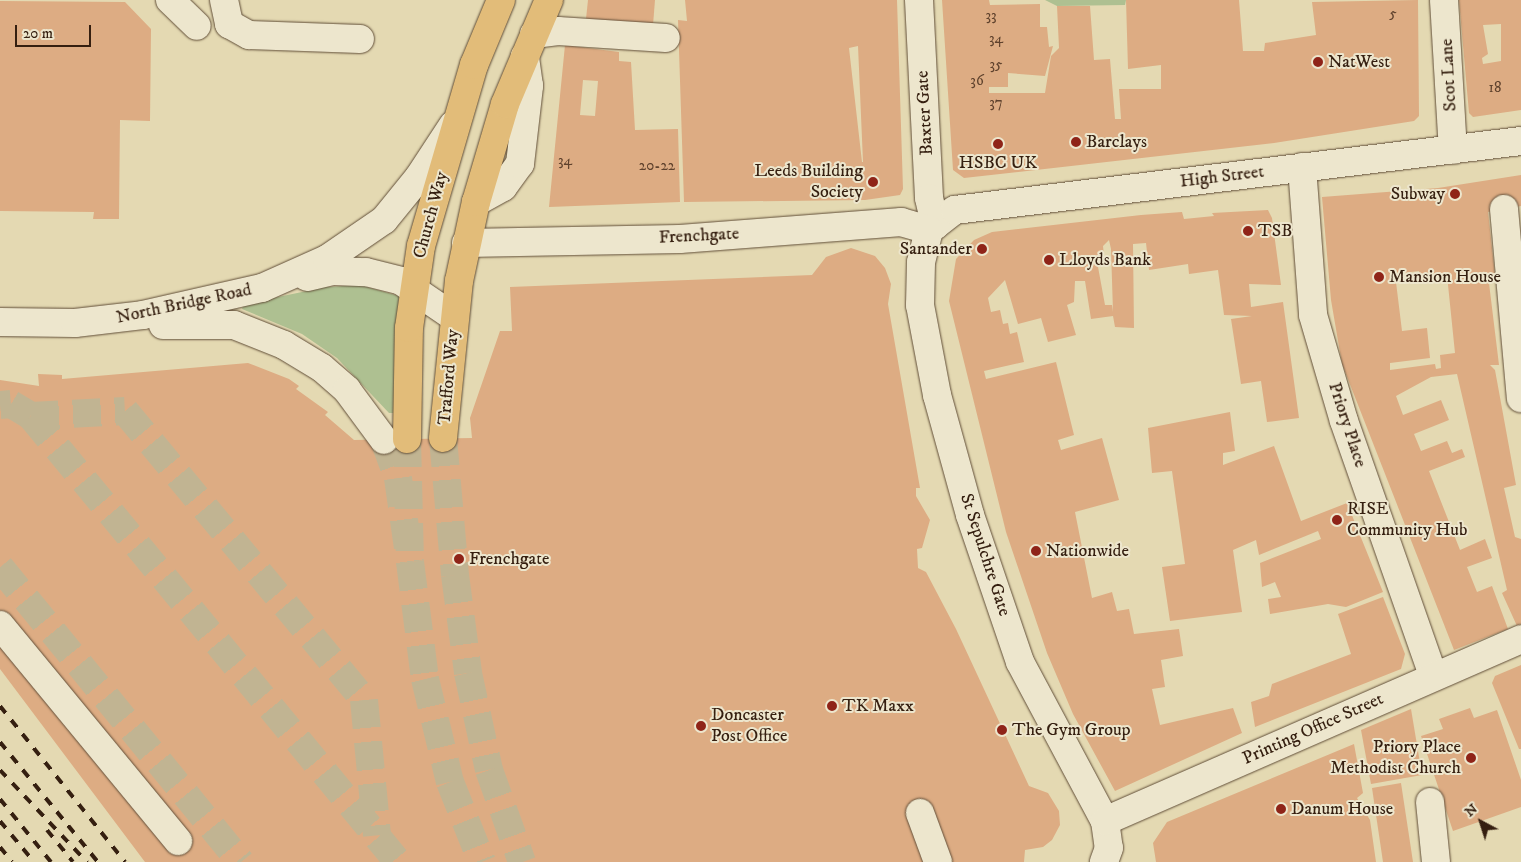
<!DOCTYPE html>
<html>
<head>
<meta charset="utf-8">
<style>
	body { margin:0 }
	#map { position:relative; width:1521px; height:862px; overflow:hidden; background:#e4d9b2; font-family:"IM FELL DW Pica",serif }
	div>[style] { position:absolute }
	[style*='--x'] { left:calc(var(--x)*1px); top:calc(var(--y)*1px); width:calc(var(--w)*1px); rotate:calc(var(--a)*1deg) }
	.green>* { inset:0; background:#aec091 }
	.building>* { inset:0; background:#ddac83 }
	.minor-tunnel>* { height:28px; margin-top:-14px; transform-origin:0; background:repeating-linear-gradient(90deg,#c1b492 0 28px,transparent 0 42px) }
	.highway-tunnel>* { height:28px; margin-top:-14px; transform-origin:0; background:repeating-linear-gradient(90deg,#c1b492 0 28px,transparent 0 42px) }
	.roads { filter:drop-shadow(0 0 1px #614e38) drop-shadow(0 0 1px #614e38) }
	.minor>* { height:28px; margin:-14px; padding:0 14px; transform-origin:14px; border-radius:14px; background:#ede6cd }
	.highway>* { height:28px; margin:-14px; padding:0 14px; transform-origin:14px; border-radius:14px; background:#e2bc79 }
	.rail>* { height:4px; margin-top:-2px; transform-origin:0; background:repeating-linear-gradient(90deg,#351f10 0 9px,transparent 0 18px) }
	.dots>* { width:14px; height:14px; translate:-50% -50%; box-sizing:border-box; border:2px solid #ede6cd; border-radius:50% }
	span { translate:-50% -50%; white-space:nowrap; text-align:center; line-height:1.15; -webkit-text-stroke:4px #ede6cd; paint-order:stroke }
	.number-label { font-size:15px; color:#5f422d }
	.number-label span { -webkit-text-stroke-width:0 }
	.poi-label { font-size:18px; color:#351f10 }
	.left { translate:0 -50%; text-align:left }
	.right { translate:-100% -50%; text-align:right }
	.street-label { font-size:18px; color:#351f10 }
	.north { position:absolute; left:1456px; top:797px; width:50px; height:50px; -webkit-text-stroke:4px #ede6cd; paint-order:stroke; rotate:320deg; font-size:14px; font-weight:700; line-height:20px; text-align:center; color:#351f10 }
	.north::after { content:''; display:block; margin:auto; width:18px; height:22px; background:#351f10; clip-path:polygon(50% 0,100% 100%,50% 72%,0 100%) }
	.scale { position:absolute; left:15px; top:25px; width:76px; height:22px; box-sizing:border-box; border:2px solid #351f10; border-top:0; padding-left:6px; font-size:15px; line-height:18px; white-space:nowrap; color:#351f10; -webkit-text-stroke:4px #ede6cd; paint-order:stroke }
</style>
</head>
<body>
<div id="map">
	<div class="green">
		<i style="clip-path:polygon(1045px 0,1126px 0,1125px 5px,1057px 6px)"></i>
		<i style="clip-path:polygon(360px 285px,399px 296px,394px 413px,389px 413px,337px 358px,302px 334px,242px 309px,244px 304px,326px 287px)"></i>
	</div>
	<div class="building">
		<i style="clip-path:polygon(588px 0,655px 0,653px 25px,586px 19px)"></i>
		<i style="clip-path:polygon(evenodd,685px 0,897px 0,903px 189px,900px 195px,865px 200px,684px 202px,678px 20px,687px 21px,685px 0,858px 46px,863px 162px,862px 162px,849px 48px,858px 46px)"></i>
		<i style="clip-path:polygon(942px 0,989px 0,990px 5px,1040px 4px,1040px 27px,1047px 27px,1049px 47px,1053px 46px,1045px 76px,1008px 73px,1008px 87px,989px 87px,989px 93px,1045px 93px,1051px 56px,1059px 48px,1057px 6px,1090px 6px,1094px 60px,1110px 59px,1115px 119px,1121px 119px,1119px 89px,1161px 89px,1161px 65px,1128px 69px,1126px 0,1239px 0,1243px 51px,1264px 51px,1265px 43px,1316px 35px,1312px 2px,1418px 0,1419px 116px,1414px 121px,1274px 143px,964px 178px,953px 170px)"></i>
		<i style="clip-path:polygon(evenodd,1459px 0,1521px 0,1521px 110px,1473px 117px,1469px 113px,1459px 0,1501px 24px,1501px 61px,1483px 64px,1482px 58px,1488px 54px,1483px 25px,1501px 24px)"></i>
		<i style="clip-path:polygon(0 1px,125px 2px,151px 29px,150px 121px,120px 120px,119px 219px,93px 219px,94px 212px,0 211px)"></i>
		<i style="clip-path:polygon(evenodd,565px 45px,619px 52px,619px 61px,631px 62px,635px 130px,678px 129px,680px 202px,549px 207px,565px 45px,583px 80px,598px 81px,595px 116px,580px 115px,583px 80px)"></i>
		<i style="clip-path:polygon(evenodd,1521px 175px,1521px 206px,1488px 212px,1495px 274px,1488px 275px,1499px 365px,1490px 365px,1495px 370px,1516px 485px,1504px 488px,1515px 537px,1521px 539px,1521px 624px,1517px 626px,1502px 593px,1507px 590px,1457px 374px,1431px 377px,1396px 396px,1403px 415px,1441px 400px,1449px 420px,1414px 434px,1421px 451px,1447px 441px,1452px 453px,1462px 449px,1465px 457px,1429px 471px,1460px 550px,1485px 539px,1492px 558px,1467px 567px,1477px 592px,1492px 586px,1508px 629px,1454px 650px,1342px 364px,1331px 300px,1322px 197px,1438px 188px,1521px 175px,1419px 271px,1420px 279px,1447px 275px,1455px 353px,1440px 355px,1441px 368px,1436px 369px,1435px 364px,1390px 370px,1390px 363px,1430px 358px,1427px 328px,1402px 331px,1395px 274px,1419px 271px)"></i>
		<i style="clip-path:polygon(evenodd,1268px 210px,1272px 218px,1281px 285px,1249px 284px,1251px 307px,1283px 302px,1299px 418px,1267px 422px,1261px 381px,1241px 384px,1231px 319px,1252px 316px,1224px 315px,1218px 270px,1189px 274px,1188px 264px,1149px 270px,1146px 243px,1133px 244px,1134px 328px,1115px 327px,1113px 316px,1091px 319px,1085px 281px,1075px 281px,1074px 302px,1067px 305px,1076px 335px,1048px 342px,1041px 318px,1018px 324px,1005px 280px,988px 298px,991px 312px,1000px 310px,1003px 324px,1008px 323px,1010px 334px,1017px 332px,1024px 362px,984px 371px,986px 379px,1056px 362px,1074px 435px,1058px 440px,1061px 450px,1102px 438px,1119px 500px,1075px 512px,1092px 598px,1112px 592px,1117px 611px,1129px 609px,1134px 634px,1179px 629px,1183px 656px,1161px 660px,1165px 687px,1152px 689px,1160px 725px,1233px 708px,1242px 733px,1115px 791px,1073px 714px,1047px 653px,1006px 532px,949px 301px,956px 259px,974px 240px,992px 232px,1141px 215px,1182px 212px,1184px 219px,1214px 216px,1212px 213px,1268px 210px,1109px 240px,1111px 249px,1113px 312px,1112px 305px,1105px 305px,1096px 256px,1104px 256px,1103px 246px,1109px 240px)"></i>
		<i style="clip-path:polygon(851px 248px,875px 256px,885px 268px,891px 284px,888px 304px,920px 488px,916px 488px,916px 496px,930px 520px,922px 548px,917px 549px,918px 568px,926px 572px,956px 629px,1029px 786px,1048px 793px,1059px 811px,1060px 825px,1052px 840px,1043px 847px,1025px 850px,1024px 862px,145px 862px,0 669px,0 380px,39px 386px,38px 374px,62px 375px,62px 379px,248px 363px,289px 379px,299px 386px,296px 389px,328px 412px,325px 415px,354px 440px,472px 438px,470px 418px,500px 331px,512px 331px,510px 287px,812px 275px,826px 257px)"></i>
		<i style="clip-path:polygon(1230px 412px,1235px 451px,1223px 453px,1223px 465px,1274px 446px,1301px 521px,1347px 503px,1383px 592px,1346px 607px,1328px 604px,1270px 614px,1268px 599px,1281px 597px,1275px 582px,1262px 587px,1260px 563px,1321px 539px,1318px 531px,1259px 555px,1256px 540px,1233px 550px,1242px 612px,1170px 621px,1162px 567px,1185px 564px,1172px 471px,1152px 473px,1148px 428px)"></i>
		<i style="clip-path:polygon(1383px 597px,1405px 654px,1401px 669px,1255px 727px,1251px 702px,1269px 696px,1272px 684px,1351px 654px,1338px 614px)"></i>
		<i style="clip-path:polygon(1521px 665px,1521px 749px,1519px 749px,1492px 683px,1495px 676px)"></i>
		<i style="clip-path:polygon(1470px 708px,1474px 718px,1497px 710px,1521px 780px,1521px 807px,1453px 831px,1421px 736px,1443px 729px,1439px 719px)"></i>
		<i style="clip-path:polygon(1411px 709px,1422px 775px,1371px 784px,1361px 730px)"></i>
		<i style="clip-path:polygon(1354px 744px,1363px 793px,1357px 798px,1370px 820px,1376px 862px,1156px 862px,1153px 843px,1167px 822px)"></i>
		<i style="clip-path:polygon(1401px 783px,1413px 862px,1383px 862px,1372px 788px)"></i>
	</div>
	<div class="minor-tunnel">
		<i style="--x:0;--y:405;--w:11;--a:-5"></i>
		<i style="--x:11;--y:404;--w:23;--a:31"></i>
		<i style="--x:31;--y:416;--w:578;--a:50.55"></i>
		<i style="--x:31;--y:416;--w:94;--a:-3"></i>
		<i style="--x:125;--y:411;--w:375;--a:50.4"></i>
		<i style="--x:364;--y:700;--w:136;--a:84.5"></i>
		<i style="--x:384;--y:440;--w:40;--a:69.8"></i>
		<i style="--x:398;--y:478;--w:85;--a:81.9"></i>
		<i style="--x:0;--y:567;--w:381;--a:50.8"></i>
	</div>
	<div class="highway-tunnel">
		<i style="--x:443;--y:438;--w:138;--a:85"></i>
		<i style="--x:455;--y:575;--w:99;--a:82.4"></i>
		<i style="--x:468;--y:673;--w:99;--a:77.8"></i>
		<i style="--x:489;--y:770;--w:98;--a:70.3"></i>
		<i style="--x:407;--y:439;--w:123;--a:88.6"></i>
		<i style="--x:410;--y:562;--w:118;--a:82.7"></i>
		<i style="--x:425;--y:679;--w:106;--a:76.4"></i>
		<i style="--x:450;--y:782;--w:86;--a:68.2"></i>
	</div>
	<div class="roads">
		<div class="minor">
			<i style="--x:170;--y:0;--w:37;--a:44"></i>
			<i style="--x:224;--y:0;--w:25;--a:78"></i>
			<i style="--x:229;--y:24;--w:23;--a:29"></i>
			<i style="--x:249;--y:35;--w:111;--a:2.1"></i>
			<i style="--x:919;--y:0;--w:198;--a:87.1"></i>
			<i style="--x:929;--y:198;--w:28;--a:77"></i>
			<i style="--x:1444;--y:0;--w:150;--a:86.6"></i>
			<i style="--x:534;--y:34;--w:24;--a:-7"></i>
			<i style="--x:558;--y:31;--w:108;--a:3.7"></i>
			<i style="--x:1302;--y:167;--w:148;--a:85.7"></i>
			<i style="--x:1313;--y:315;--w:110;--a:73.7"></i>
			<i style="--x:1344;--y:421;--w:269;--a:70.7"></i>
			<i style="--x:476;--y:202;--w:31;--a:-29"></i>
			<i style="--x:503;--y:187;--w:29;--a:-54"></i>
			<i style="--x:520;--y:164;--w:79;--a:-83.4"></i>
			<i style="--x:529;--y:86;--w:30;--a:-98"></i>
			<i style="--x:1504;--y:209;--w:190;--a:84.9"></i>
			<i style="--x:929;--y:230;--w:33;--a:104"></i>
			<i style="--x:921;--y:262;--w:43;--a:91.3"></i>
			<i style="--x:920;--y:305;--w:92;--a:79.3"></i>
			<i style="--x:937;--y:395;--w:124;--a:74.6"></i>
			<i style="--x:970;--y:515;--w:155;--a:71.2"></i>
			<i style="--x:1020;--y:662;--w:180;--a:61.9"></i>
			<i style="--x:1105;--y:821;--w:27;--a:82"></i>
			<i style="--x:1109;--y:848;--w:15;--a:110"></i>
			<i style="--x:929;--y:230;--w:33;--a:-38"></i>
			<i style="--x:955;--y:210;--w:570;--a:-6.95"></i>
			<i style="--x:466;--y:243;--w:214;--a:-1.1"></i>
			<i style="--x:680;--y:239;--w:222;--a:-4.4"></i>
			<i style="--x:901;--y:222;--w:29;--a:16"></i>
			<i style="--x:307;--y:277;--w:27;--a:-13"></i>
			<i style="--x:333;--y:271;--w:33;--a:2"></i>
			<i style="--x:366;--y:272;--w:36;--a:14"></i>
			<i style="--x:401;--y:281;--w:64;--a:34.2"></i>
			<i style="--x:0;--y:322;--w:75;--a:0.8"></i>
			<i style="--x:75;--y:323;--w:68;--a:-6.7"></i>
			<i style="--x:143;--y:315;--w:122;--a:-12.8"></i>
			<i style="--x:262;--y:288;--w:71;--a:-24"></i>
			<i style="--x:327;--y:259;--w:69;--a:-34.4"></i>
			<i style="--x:384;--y:220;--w:55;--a:-50.9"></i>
			<i style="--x:419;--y:177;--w:62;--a:-56.8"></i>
			<i style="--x:163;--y:325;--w:71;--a:0"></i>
			<i style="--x:234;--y:325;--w:54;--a:21.8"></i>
			<i style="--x:284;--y:345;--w:44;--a:31.2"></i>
			<i style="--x:322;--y:368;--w:33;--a:41"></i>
			<i style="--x:347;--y:390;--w:62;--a:53.5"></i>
			<i style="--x:0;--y:625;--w:280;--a:50.5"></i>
			<i style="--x:1430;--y:802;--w:60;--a:84.3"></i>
			<i style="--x:920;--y:813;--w:52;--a:69.8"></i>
			<i style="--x:1105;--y:821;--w:454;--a:-23.6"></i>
		</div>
		<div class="highway">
			<i style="--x:443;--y:438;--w:158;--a:-84.2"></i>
			<i style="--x:459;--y:281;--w:81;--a:-77.9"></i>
			<i style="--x:476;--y:202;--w:102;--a:-73.5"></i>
			<i style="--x:505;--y:104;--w:113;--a:-67.1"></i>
			<i style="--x:407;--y:439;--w:111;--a:-89"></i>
			<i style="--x:409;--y:328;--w:83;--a:-81.7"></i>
			<i style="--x:421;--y:246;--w:189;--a:-73.7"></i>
			<i style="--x:474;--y:65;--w:70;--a:-67.4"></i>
		</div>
	</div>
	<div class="rail">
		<i style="--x:0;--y:706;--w:200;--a:51.3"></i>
		<i style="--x:0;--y:742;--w:155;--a:50.8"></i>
		<i style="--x:0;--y:770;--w:127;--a:46.6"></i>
		<i style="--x:0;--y:799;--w:81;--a:51"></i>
		<i style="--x:0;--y:821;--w:53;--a:50.3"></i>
		<i style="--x:47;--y:830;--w:41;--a:50.9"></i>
		<i style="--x:0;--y:847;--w:19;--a:51"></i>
	</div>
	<div class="dots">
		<i style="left:1318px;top:62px;background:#8f2418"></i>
		<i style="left:1076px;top:142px;background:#8f2418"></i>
		<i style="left:998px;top:144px;background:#8f2418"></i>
		<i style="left:873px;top:182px;background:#8f2418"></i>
		<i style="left:1455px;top:194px;background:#8f2418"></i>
		<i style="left:1248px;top:231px;background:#8f2418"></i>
		<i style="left:982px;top:249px;background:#8f2418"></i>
		<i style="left:1049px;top:260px;background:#8f2418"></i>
		<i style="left:1379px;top:277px;background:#8f2418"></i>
		<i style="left:1337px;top:520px;background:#8f2418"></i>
		<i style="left:1036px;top:551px;background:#8f2418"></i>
		<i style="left:459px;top:559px;background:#8f2418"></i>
		<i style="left:832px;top:706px;background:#8f2418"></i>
		<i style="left:701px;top:726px;background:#8f2418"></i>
		<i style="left:1002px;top:730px;background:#8f2418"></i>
		<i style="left:1471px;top:758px;background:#8f2418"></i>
		<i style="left:1281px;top:809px;background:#8f2418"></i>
	</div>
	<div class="number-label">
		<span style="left:1393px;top:14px">5</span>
		<span style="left:991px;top:16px">33</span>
		<span style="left:996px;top:39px">34</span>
		<span style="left:996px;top:65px">35</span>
		<span style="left:977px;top:81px">36</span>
		<span style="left:1495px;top:88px">18</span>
		<span style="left:996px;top:103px">37</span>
		<span style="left:565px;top:161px">34</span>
		<span style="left:657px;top:166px">20-22</span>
	</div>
	<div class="poi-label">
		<span class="left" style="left:1328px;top:62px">NatWest</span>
		<span class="left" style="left:1086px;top:142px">Barclays</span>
		<span style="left:998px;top:163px">HSBC UK</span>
		<span class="right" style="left:863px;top:182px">Leeds Building<br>Society</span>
		<span class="right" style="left:1445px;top:194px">Subway</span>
		<span class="left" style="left:1258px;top:231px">TSB</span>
		<span class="right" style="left:972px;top:249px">Santander</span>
		<span class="left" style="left:1059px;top:260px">Lloyds Bank</span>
		<span class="left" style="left:1389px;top:277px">Mansion House</span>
		<span class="left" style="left:1347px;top:520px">RISE<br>Community Hub</span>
		<span class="left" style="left:1046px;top:551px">Nationwide</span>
		<span class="left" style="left:469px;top:559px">Frenchgate</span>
		<span class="left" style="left:842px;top:706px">TK Maxx</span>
		<span class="left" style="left:711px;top:726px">Doncaster<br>Post Office</span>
		<span class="left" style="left:1012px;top:730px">The Gym Group</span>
		<span class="right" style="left:1461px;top:758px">Priory Place<br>Methodist Church</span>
		<span class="left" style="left:1291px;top:809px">Danum House</span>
	</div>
	<div class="street-label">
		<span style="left:1449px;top:75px;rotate:-93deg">Scot Lane</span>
		<span style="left:925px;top:113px;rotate:-93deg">Baxter Gate</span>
		<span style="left:1222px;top:177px;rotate:-7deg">High Street</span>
		<span style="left:431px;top:215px;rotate:-75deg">Church Way</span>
		<span style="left:699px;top:236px;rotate:-3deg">Frenchgate</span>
		<span style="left:184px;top:304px;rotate:-12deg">North Bridge Road</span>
		<span style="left:449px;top:377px;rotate:-85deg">Trafford Way</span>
		<span style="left:1347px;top:425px;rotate:72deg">Priory Place</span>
		<span style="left:985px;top:555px;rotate:72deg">St Sepulchre Gate</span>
		<span style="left:1313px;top:729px;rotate:-24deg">Printing Office Street</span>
	</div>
	<div class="north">N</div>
	<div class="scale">20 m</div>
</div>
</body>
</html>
